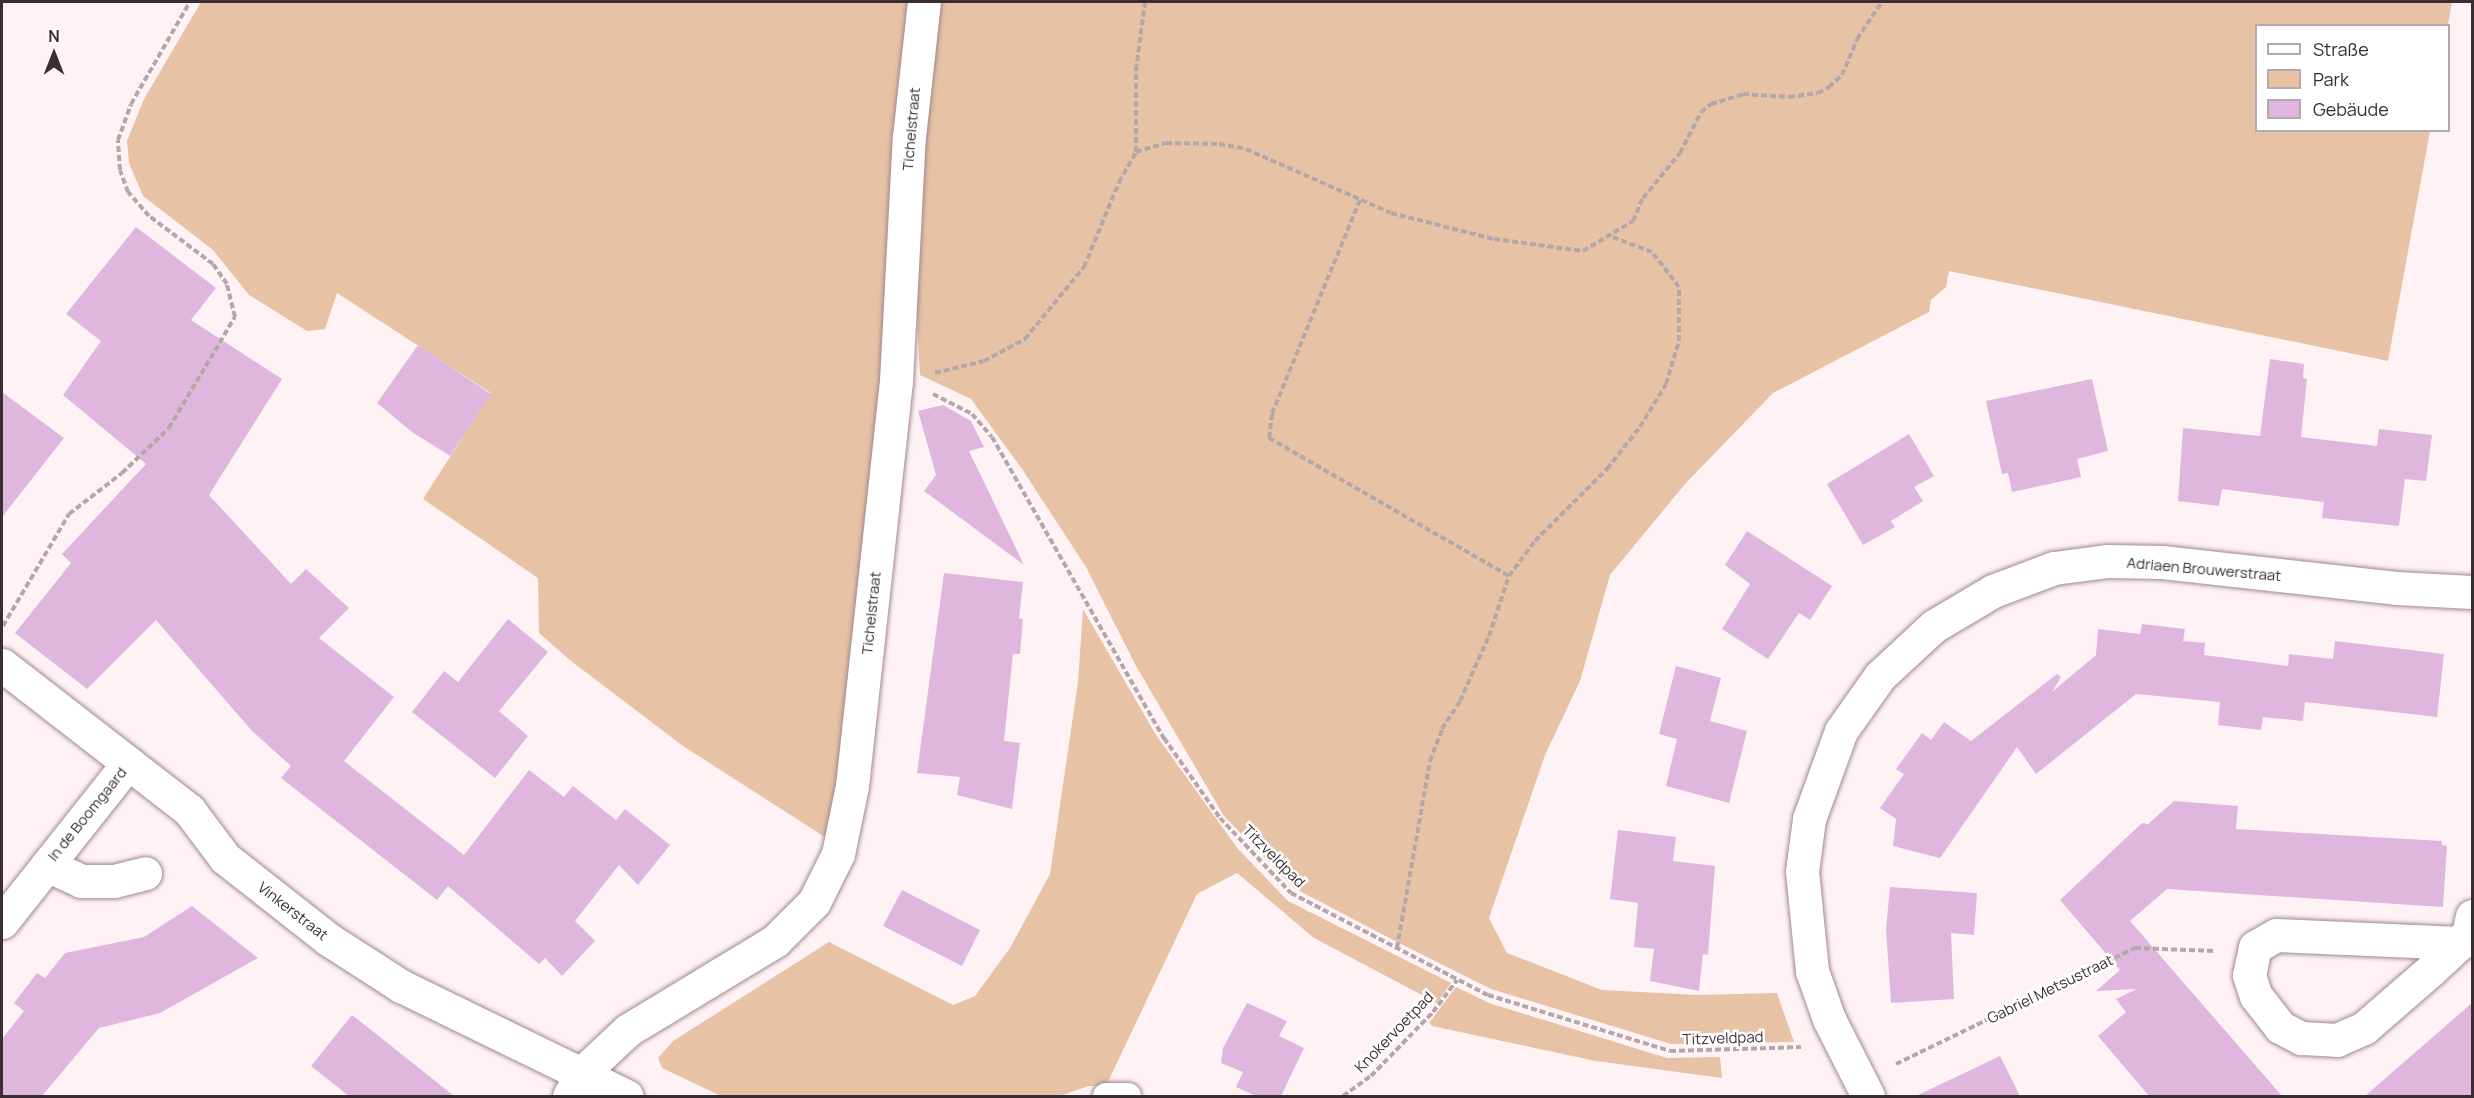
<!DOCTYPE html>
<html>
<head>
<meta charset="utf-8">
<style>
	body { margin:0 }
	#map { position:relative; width:2474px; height:1098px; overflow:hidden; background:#fef2f5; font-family:Manrope,sans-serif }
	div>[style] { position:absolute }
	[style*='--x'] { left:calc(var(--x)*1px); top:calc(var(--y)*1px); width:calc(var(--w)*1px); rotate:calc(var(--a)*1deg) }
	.green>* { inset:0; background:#e7c2a5 }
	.building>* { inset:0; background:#dfb7de }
	.path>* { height:4px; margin-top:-2px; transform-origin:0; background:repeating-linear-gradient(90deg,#b3a7aa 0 6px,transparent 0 9px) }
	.roads { filter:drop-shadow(0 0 2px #a2878f) drop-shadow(0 0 2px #a2878f) }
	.lane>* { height:26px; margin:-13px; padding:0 13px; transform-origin:13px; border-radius:13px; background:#fff }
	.street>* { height:33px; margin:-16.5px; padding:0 16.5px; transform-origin:16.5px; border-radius:16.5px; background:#fff }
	span { translate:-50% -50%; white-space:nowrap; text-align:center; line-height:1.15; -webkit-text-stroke:5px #fff; paint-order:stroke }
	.street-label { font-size:15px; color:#3a2e32 }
	.frame { position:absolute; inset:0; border:3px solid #3a2e32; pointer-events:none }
	.legend { position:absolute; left:2255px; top:24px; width:195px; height:108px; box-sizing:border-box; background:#fff; border:2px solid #b0abad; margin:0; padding:8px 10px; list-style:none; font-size:18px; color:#3a2e32 }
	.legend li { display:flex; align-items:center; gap:12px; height:30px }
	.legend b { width:30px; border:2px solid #b0abad }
	.north { position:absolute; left:24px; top:24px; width:60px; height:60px; -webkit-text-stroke:4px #fff; paint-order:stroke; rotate:0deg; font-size:16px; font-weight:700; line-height:24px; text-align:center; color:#3a2e32 }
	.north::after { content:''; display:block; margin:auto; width:21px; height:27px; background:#3a2e32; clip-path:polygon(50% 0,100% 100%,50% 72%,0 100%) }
</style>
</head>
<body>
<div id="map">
	<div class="green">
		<i style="clip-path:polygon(201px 2px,911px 2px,873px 469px,838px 785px,825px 837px,683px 746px,571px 661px,539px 633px,538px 578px,423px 499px,491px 393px,337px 293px,325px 329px,307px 331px,249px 295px,213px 250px,143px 196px,129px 163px,127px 141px,144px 99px)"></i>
		<i style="clip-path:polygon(935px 2px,2262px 3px,2452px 2px,2448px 25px,2256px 26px,2256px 130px,2430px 131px,2388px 361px,1949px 271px,1946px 287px,1931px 300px,1929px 312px,1773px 393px,1685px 484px,1610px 575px,1580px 681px,1545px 755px,1489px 918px,1507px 953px,1602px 990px,1698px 995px,1777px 993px,1794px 1042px,1671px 1044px,1491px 989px,1395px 941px,1294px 888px,1224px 816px,1136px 666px,1086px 567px,1022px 469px,971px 399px,920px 375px,913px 238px)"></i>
		<i style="clip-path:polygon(1083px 609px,1156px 735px,1238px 849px,1288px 901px,1451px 983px,1437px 1003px,1314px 938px,1237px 873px,1197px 894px,1106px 1086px,1089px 1086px,1060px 1096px,721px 1096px,662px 1068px,658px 1058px,673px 1041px,829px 942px,953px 1005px,975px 996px,1010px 948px,1050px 874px,1078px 682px)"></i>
		<i style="clip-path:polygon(1456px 987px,1489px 1003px,1667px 1058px,1720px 1057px,1722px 1078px,1596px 1061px,1432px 1026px,1429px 1023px)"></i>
	</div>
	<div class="building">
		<i style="clip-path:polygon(136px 227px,216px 288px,191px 320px,282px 379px,209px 495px,291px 584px,306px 569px,349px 608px,319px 638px,394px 697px,344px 761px,464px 855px,529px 770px,564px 797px,573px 786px,616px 820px,625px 809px,670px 845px,638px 885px,619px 865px,575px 921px,595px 941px,562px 976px,545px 958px,539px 964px,448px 886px,437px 900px,281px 778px,291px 766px,252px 731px,156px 620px,87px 689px,15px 633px,71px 563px,62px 554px,146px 464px,63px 395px,101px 341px,66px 314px)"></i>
		<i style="clip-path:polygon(418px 345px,491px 394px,450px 456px,412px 432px,377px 403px)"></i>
		<i style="clip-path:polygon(2270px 359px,2304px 364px,2303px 378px,2307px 379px,2301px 437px,2377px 446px,2379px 429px,2432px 435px,2426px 481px,2405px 479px,2399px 526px,2322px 518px,2324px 502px,2222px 489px,2219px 506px,2178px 501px,2183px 428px,2260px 436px)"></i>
		<i style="clip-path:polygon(2092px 379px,2108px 451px,2077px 459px,2081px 477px,2012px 492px,2008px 473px,2002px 474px,1986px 401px)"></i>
		<i style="clip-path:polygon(2px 392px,64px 438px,2px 517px)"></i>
		<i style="clip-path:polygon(943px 405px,971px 421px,984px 447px,969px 451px,1024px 565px,924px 491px,936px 475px,918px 411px)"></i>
		<i style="clip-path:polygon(1909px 434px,1934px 476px,1914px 487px,1923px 501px,1891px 521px,1895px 527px,1863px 545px,1827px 484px)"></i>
		<i style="clip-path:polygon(1747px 531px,1832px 586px,1810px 620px,1799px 613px,1768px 659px,1722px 629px,1750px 584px,1725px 565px)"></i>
		<i style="clip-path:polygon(944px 573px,1023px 582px,1019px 618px,1023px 619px,1020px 654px,1013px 654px,1004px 741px,1020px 743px,1012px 809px,957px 795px,960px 777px,917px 773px)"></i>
		<i style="clip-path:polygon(508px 619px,548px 652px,499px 711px,528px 736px,495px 778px,412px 712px,444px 671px,458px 682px)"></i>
		<i style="clip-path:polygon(2142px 624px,2185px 629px,2183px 641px,2205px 643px,2204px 655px,2288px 666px,2289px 654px,2333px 659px,2335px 641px,2444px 654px,2437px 717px,2305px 702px,2303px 721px,2263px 717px,2261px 730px,2218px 725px,2220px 702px,2136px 694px,2036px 774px,2017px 747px,1940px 858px,1893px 846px,1896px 819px,1880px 808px,1904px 774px,1896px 769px,1922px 733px,1931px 740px,1944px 722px,1971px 741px,2057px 674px,2061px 677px,2052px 692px,2096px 655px,2098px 629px,2140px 634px)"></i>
		<i style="clip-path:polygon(1676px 666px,1721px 678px,1710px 721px,1747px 731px,1729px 803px,1666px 786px,1677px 739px,1659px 734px)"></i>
		<i style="clip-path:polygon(2174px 801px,2238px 806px,2236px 829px,2442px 841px,2442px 845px,2447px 846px,2443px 907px,2167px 889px,2130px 921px,2282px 1096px,2149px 1096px,2098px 1036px,2126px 1012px,2116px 999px,2137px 989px,2096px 991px,2120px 970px,2060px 900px,2142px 823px,2148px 824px)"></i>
		<i style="clip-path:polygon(1618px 830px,1676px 837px,1673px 861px,1715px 866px,1708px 955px,1703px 954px,1699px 991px,1650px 981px,1654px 949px,1634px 947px,1638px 903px,1610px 899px)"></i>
		<i style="clip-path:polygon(1890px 887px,1977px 893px,1974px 935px,1951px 933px,1954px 999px,1891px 1003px,1886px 929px)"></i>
		<i style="clip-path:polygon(902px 890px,980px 930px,962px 966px,883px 926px)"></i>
		<i style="clip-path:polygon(192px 906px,258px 958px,160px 1013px,99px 1028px,42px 1096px,2px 1096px,2px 1039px,24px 1011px,14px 1003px,37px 973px,45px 978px,65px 953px,144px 937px)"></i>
		<i style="clip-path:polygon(1247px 1003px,1287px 1021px,1279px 1036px,1304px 1048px,1281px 1096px,1256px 1096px,1236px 1087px,1243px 1072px,1221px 1063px,1223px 1048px)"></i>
		<i style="clip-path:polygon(2472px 1003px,2472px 1096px,2365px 1096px)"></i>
		<i style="clip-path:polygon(352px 1015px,385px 1041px,454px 1096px,349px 1096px,311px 1066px)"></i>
		<i style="clip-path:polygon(2000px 1056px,2020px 1096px,1916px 1096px)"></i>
	</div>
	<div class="path">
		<i style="--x:1136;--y:152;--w:31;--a:-17"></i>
		<i style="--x:1166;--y:143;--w:53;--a:1.1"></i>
		<i style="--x:1219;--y:144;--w:27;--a:10"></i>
		<i style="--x:1246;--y:149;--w:158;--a:23.8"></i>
		<i style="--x:1391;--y:213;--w:106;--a:14.2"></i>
		<i style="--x:1494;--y:239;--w:90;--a:7.7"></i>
		<i style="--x:1583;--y:251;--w:58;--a:-31"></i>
		<i style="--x:1633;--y:221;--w:25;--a:-67"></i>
		<i style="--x:1643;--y:198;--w:58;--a:-50.6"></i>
		<i style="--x:1680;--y:153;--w:46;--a:-62.9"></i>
		<i style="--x:1701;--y:112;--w:13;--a:-39"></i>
		<i style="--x:1711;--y:104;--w:34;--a:-17"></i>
		<i style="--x:1743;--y:94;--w:46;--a:3.7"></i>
		<i style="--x:1789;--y:97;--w:29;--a:-8"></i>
		<i style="--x:1818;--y:93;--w:13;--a:-29"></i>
		<i style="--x:1829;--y:87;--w:18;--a:-43"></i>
		<i style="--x:1842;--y:75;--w:39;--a:-67"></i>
		<i style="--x:1857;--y:39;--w:45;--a:-56"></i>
		<i style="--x:1360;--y:200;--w:231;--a:112.4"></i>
		<i style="--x:1272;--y:414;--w:24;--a:97"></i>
		<i style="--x:1269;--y:438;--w:277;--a:29.9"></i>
		<i style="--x:935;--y:373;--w:50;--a:-13.8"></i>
		<i style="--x:984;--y:361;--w:47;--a:-28.2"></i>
		<i style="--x:1025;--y:339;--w:93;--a:-50.7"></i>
		<i style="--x:1084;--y:267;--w:92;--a:-67.6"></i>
		<i style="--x:1119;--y:182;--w:34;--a:-60"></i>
		<i style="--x:1136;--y:152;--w:82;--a:-90"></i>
		<i style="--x:1136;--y:70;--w:69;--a:-82.5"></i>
		<i style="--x:933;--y:394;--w:44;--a:27.1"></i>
		<i style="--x:972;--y:414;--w:30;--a:49"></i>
		<i style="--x:992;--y:437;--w:347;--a:60.3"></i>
		<i style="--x:1164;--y:738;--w:98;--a:55"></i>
		<i style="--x:1220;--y:818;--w:103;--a:46.6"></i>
		<i style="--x:1291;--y:893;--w:222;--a:27.4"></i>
		<i style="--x:1488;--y:995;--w:190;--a:17.1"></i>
		<i style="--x:1670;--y:1051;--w:131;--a:-1.7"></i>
		<i style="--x:3;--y:626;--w:130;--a:-59.5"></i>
		<i style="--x:69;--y:514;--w:67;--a:-37.7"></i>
		<i style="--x:122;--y:473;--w:65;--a:-43.8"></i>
		<i style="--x:169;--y:428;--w:129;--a:-59.3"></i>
		<i style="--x:235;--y:317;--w:34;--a:-104"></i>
		<i style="--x:227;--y:284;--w:24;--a:-125"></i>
		<i style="--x:213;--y:264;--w:80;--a:-143.1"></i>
		<i style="--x:149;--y:216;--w:32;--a:-131"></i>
		<i style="--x:128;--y:192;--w:23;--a:-110"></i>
		<i style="--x:120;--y:170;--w:30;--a:-94"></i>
		<i style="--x:118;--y:140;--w:38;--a:-70"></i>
		<i style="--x:131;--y:104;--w:118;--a:-60"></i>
		<i style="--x:1397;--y:948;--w:190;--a:-80"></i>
		<i style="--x:1430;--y:761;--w:34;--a:-69"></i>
		<i style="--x:1442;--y:729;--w:33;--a:-57"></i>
		<i style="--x:1460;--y:701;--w:71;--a:-66"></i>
		<i style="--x:1489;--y:636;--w:63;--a:-71.6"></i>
		<i style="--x:1509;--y:576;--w:44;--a:-53.4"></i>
		<i style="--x:1535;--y:541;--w:102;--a:-45"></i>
		<i style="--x:1607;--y:469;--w:53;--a:-51.8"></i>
		<i style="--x:1640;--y:427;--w:50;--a:-58.8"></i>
		<i style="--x:1666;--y:384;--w:45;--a:-73.2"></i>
		<i style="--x:1679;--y:341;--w:54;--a:-90"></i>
		<i style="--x:1679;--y:287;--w:44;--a:-127.6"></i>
		<i style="--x:1652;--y:252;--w:48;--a:-159.3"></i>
		<i style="--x:1896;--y:1064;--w:266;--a:-25.9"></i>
		<i style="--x:2135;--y:948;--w:81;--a:2.1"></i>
		<i style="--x:1343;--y:1096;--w:34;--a:-36"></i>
		<i style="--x:1371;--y:1076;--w:89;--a:-45.9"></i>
		<i style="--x:1433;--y:1012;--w:40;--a:-53"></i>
	</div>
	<div class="roads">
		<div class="lane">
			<i style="--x:1106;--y:1096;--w:22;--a:0"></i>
		</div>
		<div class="street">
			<i style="--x:2;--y:665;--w:237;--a:37.8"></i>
			<i style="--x:189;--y:810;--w:60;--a:53.1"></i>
			<i style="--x:225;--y:858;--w:131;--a:38.2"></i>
			<i style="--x:328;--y:939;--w:87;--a:32.8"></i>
			<i style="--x:401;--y:986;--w:251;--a:26"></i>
			<i style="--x:47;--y:865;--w:38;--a:25"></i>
			<i style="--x:81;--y:881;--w:33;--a:0"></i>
			<i style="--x:114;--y:881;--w:32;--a:-14"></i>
			<i style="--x:2;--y:922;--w:203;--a:-51.6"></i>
			<i style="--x:2460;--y:943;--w:184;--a:-177.5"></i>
			<i style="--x:2276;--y:935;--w:24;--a:150"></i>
			<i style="--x:2255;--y:947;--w:29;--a:102"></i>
			<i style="--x:2249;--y:975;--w:22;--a:72"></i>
			<i style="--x:2256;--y:996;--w:39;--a:52"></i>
			<i style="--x:2280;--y:1027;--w:24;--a:28"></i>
			<i style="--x:2301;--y:1038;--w:36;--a:3"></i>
			<i style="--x:2337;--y:1040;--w:30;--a:-24"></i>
			<i style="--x:2364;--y:1028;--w:90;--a:-40.9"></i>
			<i style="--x:2432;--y:969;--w:38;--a:-43"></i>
			<i style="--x:2460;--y:943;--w:15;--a:-53"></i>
			<i style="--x:2469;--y:931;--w:15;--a:-79"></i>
			<i style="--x:569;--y:1096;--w:25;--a:-61"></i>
			<i style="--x:581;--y:1074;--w:64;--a:-43.1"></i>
			<i style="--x:628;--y:1030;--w:172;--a:-31.2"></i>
			<i style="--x:775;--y:941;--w:55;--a:-45"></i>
			<i style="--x:814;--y:902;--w:54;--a:-63.4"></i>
			<i style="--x:838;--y:854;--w:69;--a:-78.4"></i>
			<i style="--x:852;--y:786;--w:407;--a:-83.8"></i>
			<i style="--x:896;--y:381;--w:244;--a:-87"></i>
			<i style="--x:909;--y:137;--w:136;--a:-83.7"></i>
			<i style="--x:1868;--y:1096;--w:86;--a:-116.9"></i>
			<i style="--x:1829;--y:1019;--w:51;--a:-109.5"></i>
			<i style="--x:1812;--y:971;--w:100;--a:-95.7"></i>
			<i style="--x:1802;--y:871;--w:52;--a:-82.3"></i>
			<i style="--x:1809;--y:819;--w:94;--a:-70"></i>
			<i style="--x:1841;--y:731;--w:67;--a:-54.7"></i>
			<i style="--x:1880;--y:676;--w:74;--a:-42.8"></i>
			<i style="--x:1934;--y:626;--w:69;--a:-30.7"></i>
			<i style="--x:1993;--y:591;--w:65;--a:-20.7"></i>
			<i style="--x:2054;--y:568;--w:53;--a:-7.5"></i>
			<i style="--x:2107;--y:561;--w:55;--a:1"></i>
			<i style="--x:2162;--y:562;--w:235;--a:6.3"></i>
			<i style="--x:2396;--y:588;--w:76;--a:3"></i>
		</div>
	</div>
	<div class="street-label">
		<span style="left:911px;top:129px;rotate:-85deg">Tichelstraat</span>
		<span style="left:2204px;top:569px;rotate:5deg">Adriaen Brouwerstraat</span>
		<span style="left:871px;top:613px;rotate:-84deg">Tichelstraat</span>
		<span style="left:87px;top:814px;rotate:-51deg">In de Boomgaard</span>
		<span style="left:1274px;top:856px;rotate:45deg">Titzveldpad</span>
		<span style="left:293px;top:911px;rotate:38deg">Vinkerstraat</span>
		<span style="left:2050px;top:989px;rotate:-26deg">Gabriel Metsustraat</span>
		<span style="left:1394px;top:1032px;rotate:-46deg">Knokervoetpad</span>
		<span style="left:1723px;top:1038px;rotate:-2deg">Titzveldpad</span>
	</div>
	<div class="frame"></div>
	<ul class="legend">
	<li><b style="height:8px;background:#fff"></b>Straße</li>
	<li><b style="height:16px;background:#e7c2a5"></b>Park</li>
	<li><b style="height:16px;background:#dfb7de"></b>Gebäude</li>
	</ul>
	<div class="north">N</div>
</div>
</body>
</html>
